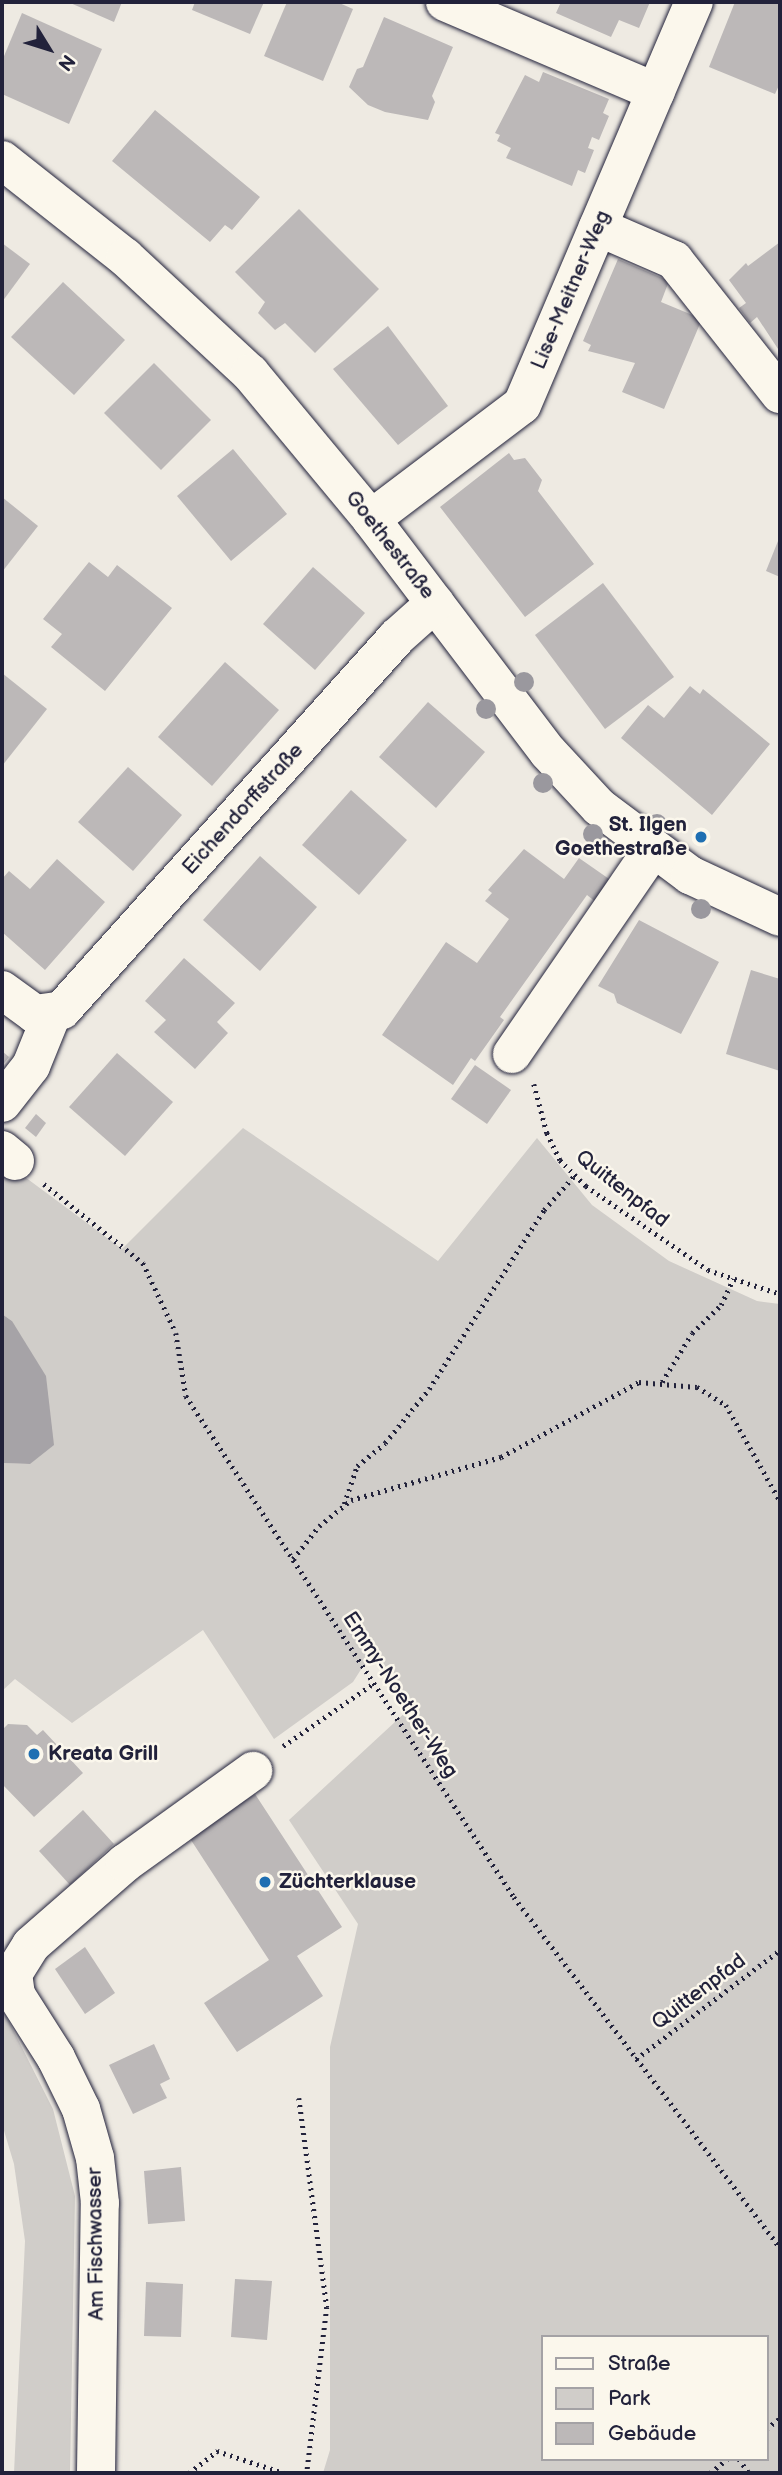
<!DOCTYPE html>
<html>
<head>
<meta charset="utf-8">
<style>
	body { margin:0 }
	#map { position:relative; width:782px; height:2475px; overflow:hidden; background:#eeeae2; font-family:"Balsamiq Sans",sans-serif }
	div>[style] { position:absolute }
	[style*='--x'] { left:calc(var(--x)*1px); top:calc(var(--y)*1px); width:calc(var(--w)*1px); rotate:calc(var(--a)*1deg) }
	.green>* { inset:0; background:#d0cdc9 }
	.water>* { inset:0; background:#a6a3a7 }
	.building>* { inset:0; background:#bcb8b8 }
	.path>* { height:4.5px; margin-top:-2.25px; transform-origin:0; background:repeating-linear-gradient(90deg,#22223b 0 2px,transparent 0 7px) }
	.roads { filter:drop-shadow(0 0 2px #22223b) drop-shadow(0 0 2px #22223b) }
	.minor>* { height:38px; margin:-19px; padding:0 19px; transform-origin:19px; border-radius:19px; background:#fbf7ec }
	.trees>* { width:20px; height:20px; margin:-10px; border-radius:50%; background:#9a989e }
	.dots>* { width:19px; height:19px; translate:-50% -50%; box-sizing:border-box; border:4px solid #fbf7ec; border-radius:50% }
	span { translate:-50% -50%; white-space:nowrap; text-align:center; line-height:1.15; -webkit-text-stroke:5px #fbf7ec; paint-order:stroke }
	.street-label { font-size:21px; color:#22223b }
	.poi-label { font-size:21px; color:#22223b; font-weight:700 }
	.right { translate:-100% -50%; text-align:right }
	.left { translate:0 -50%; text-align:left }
	.frame { position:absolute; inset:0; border:4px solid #22223b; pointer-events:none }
	.legend { position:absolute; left:541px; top:2335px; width:228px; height:126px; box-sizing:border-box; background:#fbf7ec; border:2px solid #a4a2a5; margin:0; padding:9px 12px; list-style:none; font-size:21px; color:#22223b }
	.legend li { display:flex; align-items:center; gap:14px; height:35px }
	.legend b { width:35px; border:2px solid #a4a2a5 }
	.north { position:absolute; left:14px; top:14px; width:70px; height:70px; -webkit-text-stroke:5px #fbf7ec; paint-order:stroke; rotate:128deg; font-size:19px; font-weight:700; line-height:28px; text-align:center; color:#22223b }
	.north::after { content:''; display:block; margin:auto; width:24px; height:32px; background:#22223b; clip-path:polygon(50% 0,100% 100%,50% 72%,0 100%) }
</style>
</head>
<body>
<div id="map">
	<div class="green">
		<i style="clip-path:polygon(evenodd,243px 1128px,438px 1261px,537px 1138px,592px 1205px,669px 1261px,757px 1301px,780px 1304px,780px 2473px,323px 2473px,330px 2450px,330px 2047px,358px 1924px,289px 1820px,409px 1709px,372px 1652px,353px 1682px,274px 1739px,203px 1630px,72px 1723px,15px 1679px,2px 1691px,2px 1463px,30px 1464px,12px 1321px,2px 1314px,2px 1160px,122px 1249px,243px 1128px,542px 2337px,766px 2337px,766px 2459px,542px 2459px,542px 2337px)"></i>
		<i style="clip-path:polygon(2px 2008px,53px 2109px,75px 2196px,70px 2473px,14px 2473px,25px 2241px,14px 2164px,2px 2124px)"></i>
	</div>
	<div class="water">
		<i style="clip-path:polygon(2px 1314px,12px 1321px,46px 1376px,54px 1445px,30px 1464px,2px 1463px)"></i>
	</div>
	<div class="building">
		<i style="clip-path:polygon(68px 2px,122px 2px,114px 22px)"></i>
		<i style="clip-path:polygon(195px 2px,264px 2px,250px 34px,192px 10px)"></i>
		<i style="clip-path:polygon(287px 2px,337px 2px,353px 9px,323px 81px,264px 56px)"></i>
		<i style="clip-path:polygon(561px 2px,650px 2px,639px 28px,619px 20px,611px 37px,556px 13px)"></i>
		<i style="clip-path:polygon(735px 2px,780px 2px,780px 83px,775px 94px,709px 67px)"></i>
		<i style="clip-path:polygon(22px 13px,102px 49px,69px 124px,2px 94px,2px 61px)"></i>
		<i style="clip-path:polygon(384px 17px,453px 47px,432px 96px,435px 102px,428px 120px,385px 112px,368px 105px,349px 87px,357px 69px,363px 67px)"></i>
		<i style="clip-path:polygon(543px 72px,609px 99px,603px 113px,609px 116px,599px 140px,592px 137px,588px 148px,594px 150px,585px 173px,578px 170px,572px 186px,506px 158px,511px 148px,497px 141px,500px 135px,495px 133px,525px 75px,539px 82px)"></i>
		<i style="clip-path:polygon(155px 110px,260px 197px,232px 230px,225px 225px,210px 242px,112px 161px)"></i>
		<i style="clip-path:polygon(299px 209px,379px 289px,315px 353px,285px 323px,275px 330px,258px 313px,265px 302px,235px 272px)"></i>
		<i style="clip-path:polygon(780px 242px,780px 352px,757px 317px,750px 323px,739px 308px,746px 303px,729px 280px,746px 263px,748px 266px)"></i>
		<i style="clip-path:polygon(2px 243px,30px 264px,2px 302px)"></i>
		<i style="clip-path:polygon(618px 259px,669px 281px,661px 302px,702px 319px,664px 409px,622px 392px,635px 363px,588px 351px,591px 345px,583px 341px)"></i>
		<i style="clip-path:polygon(63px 282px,125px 340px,74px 395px,11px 337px)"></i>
		<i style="clip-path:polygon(388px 326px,448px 406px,398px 445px,333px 369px)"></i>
		<i style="clip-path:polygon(154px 363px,211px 420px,161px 470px,104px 413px)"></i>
		<i style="clip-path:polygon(233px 449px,287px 514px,231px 561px,177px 496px)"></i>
		<i style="clip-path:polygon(509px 453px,514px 460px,525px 458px,542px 480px,538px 491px,594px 564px,525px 617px,440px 507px)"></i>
		<i style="clip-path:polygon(2px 497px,38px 526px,2px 572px)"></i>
		<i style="clip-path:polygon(780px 536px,780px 577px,766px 571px)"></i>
		<i style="clip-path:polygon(89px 562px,108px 577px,117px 565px,172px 608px,105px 691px,51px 647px,62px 634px,43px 619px)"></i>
		<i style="clip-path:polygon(313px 567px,365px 613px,315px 670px,263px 624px)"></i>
		<i style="clip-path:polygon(603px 583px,674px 677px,605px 729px,535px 635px)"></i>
		<i style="clip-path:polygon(225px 662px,279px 710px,212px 786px,158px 737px)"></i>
		<i style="clip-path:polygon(2px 673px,47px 709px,2px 766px)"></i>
		<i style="clip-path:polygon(690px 686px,700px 694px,703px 689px,770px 744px,712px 815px,621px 738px,648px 705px,664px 718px)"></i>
		<i style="clip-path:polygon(428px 702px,485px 752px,436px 808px,379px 757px)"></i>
		<i style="clip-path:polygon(128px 767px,182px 815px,133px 871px,78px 822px)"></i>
		<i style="clip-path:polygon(351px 790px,407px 840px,359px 895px,302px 845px)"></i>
		<i style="clip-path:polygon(524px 849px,564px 879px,579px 858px,612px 881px,597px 903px,587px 895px,500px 1017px,504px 1020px,475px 1061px,471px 1058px,453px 1085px,382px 1035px,446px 942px,477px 963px,509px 919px,485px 901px,492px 893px,488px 890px)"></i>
		<i style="clip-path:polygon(260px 856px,317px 907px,260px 971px,203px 920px)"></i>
		<i style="clip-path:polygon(57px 859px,105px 902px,45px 970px,2px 932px,2px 879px,9px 871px,30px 889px)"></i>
		<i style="clip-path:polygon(639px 920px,719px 962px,681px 1034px,617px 1003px,614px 994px,598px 986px)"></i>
		<i style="clip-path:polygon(184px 958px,235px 1003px,217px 1022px,228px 1033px,195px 1069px,154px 1032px,166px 1020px,145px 1001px)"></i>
		<i style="clip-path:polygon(751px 970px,780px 979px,780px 1071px,726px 1054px)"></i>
		<i style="clip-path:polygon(2px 1051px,9px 1057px,2px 1066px)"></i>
		<i style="clip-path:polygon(117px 1053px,173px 1102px,125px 1156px,69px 1107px)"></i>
		<i style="clip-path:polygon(475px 1065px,511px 1090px,487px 1124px,451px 1099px)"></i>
		<i style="clip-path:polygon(36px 1114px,46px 1123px,36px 1137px,25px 1128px)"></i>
		<i style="clip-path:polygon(8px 1724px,27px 1725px,37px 1735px,43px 1730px,83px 1773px,34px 1817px,2px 1784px,2px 1730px)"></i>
		<i style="clip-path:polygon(255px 1794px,342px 1927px,297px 1956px,323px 1996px,237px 2052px,204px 2003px,269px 1960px,189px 1837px)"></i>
		<i style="clip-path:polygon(83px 1810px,114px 1844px,70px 1885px,39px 1851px)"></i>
		<i style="clip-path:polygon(85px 1947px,115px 1993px,85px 2014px,55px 1969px)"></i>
		<i style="clip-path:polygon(154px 2044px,170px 2079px,160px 2084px,167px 2098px,133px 2114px,109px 2065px)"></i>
		<i style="clip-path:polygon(181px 2167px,185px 2221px,148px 2224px,144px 2171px)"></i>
		<i style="clip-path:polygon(235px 2279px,272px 2281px,267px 2340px,231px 2337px)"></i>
		<i style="clip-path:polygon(146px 2282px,183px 2284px,181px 2337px,144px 2336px)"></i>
	</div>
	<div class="path">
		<i style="--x:534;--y:1084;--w:51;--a:75.1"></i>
		<i style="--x:547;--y:1133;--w:30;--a:64"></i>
		<i style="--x:560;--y:1160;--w:37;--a:45"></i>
		<i style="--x:586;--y:1186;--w:148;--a:34.5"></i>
		<i style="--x:708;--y:1270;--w:76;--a:18.4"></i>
		<i style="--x:44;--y:1184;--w:127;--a:38.6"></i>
		<i style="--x:143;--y:1263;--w:77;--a:64.8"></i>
		<i style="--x:176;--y:1333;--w:64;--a:81"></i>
		<i style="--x:186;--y:1396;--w:599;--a:56.79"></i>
		<i style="--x:514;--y:1897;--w:440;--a:52.8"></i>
		<i style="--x:662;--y:1382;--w:57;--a:-58.5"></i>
		<i style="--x:692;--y:1333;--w:40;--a:-44"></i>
		<i style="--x:721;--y:1305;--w:29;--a:-65"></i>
		<i style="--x:344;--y:1504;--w:40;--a:-71.1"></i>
		<i style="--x:357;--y:1466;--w:36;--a:-39"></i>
		<i style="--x:385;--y:1443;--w:70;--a:-50.8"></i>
		<i style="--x:429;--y:1389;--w:213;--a:-57.3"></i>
		<i style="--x:544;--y:1210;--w:47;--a:-48.5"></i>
		<i style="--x:293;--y:1559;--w:42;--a:-51.8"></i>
		<i style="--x:319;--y:1526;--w:41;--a:-39.1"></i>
		<i style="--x:351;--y:1500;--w:156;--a:-16"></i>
		<i style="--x:501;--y:1457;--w:157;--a:-28.5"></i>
		<i style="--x:639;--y:1382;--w:58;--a:4.9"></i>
		<i style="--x:697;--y:1387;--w:34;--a:32"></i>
		<i style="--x:726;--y:1405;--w:110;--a:60.6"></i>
		<i style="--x:283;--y:1746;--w:109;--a:-34.6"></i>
		<i style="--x:636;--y:2059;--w:181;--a:-37.1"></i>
		<i style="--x:299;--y:2098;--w:211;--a:82.4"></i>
		<i style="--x:327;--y:2307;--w:167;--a:96.9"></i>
		<i style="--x:766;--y:2429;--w:18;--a:-38"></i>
		<i style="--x:739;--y:2459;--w:17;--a:54"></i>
		<i style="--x:189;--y:2473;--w:36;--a:-38"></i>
		<i style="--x:217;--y:2451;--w:71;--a:18.2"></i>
		<i style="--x:710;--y:2473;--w:22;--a:-39"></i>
	</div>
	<div class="roads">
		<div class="minor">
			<i style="--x:445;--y:2;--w:229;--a:23.1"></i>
			<i style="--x:2;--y:160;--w:157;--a:38.3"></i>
			<i style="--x:125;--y:257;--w:171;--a:42.9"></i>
			<i style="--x:250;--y:373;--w:190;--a:50.3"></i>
			<i style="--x:371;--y:519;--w:293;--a:52.8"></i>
			<i style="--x:548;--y:752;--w:75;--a:47.2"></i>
			<i style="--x:599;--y:807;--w:114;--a:36.8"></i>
			<i style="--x:690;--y:875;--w:99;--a:25"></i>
			<i style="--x:598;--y:227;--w:83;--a:23.5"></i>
			<i style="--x:674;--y:260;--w:171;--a:51.7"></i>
			<i style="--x:371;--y:519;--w:189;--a:-37.1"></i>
			<i style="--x:522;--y:405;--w:438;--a:-66.9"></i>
			<i style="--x:2;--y:990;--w:41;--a:36"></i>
			<i style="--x:35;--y:1014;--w:27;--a:-8"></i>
			<i style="--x:62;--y:1010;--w:501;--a:-48.07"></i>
			<i style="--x:397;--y:637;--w:51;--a:-41.8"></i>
			<i style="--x:512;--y:1054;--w:247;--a:-55.5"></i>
			<i style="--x:2;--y:1103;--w:47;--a:-51.9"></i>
			<i style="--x:31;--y:1066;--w:56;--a:-68"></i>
			<i style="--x:2;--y:1150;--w:17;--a:40"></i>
			<i style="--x:96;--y:2473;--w:270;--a:-89.2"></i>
			<i style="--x:100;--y:2203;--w:45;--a:-96.3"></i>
			<i style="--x:95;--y:2158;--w:51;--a:-105.9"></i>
			<i style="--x:81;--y:2109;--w:57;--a:-116.1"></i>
			<i style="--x:56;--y:2058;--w:75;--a:-122.4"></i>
			<i style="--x:16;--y:1995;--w:21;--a:-98"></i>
			<i style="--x:13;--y:1974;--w:34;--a:-58"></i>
			<i style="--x:31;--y:1945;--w:125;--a:-41.1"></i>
			<i style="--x:125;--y:1863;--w:158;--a:-35.7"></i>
		</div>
	</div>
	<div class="trees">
		<i style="left:524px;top:682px"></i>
		<i style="left:486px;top:709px"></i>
		<i style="left:543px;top:783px"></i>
		<i style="left:657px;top:824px"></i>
		<i style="left:593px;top:834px"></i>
		<i style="left:701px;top:909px"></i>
	</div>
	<div class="dots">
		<i style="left:701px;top:837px;background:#1f6fb2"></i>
		<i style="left:34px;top:1754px;background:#1f6fb2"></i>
		<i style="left:265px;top:1882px;background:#1f6fb2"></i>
	</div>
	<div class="street-label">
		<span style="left:571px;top:290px;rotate:-67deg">Lise-Meitner-Weg</span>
		<span style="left:390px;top:545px;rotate:52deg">Goethestraße</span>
		<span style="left:243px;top:809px;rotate:-48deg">Eichendorffstraße</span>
		<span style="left:622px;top:1189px;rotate:38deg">Quittenpfad</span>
		<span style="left:400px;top:1695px;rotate:57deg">Emmy-Noether-Weg</span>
		<span style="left:699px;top:1992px;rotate:-37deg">Quittenpfad</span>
		<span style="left:96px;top:2244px;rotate:-91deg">Am Fischwasser</span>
	</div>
	<div class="poi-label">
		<span class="right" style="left:687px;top:837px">St. Ilgen<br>Goethestraße</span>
		<span class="left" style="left:48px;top:1754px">Kreata Grill</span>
		<span class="left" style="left:279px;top:1882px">Züchterklause</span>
	</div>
	<div class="frame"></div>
	<ul class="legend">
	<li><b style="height:9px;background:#fbf7ec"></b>Straße</li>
	<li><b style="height:19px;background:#d0cdc9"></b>Park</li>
	<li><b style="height:19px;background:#bcb8b8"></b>Gebäude</li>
	</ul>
	<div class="north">N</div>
</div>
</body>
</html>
